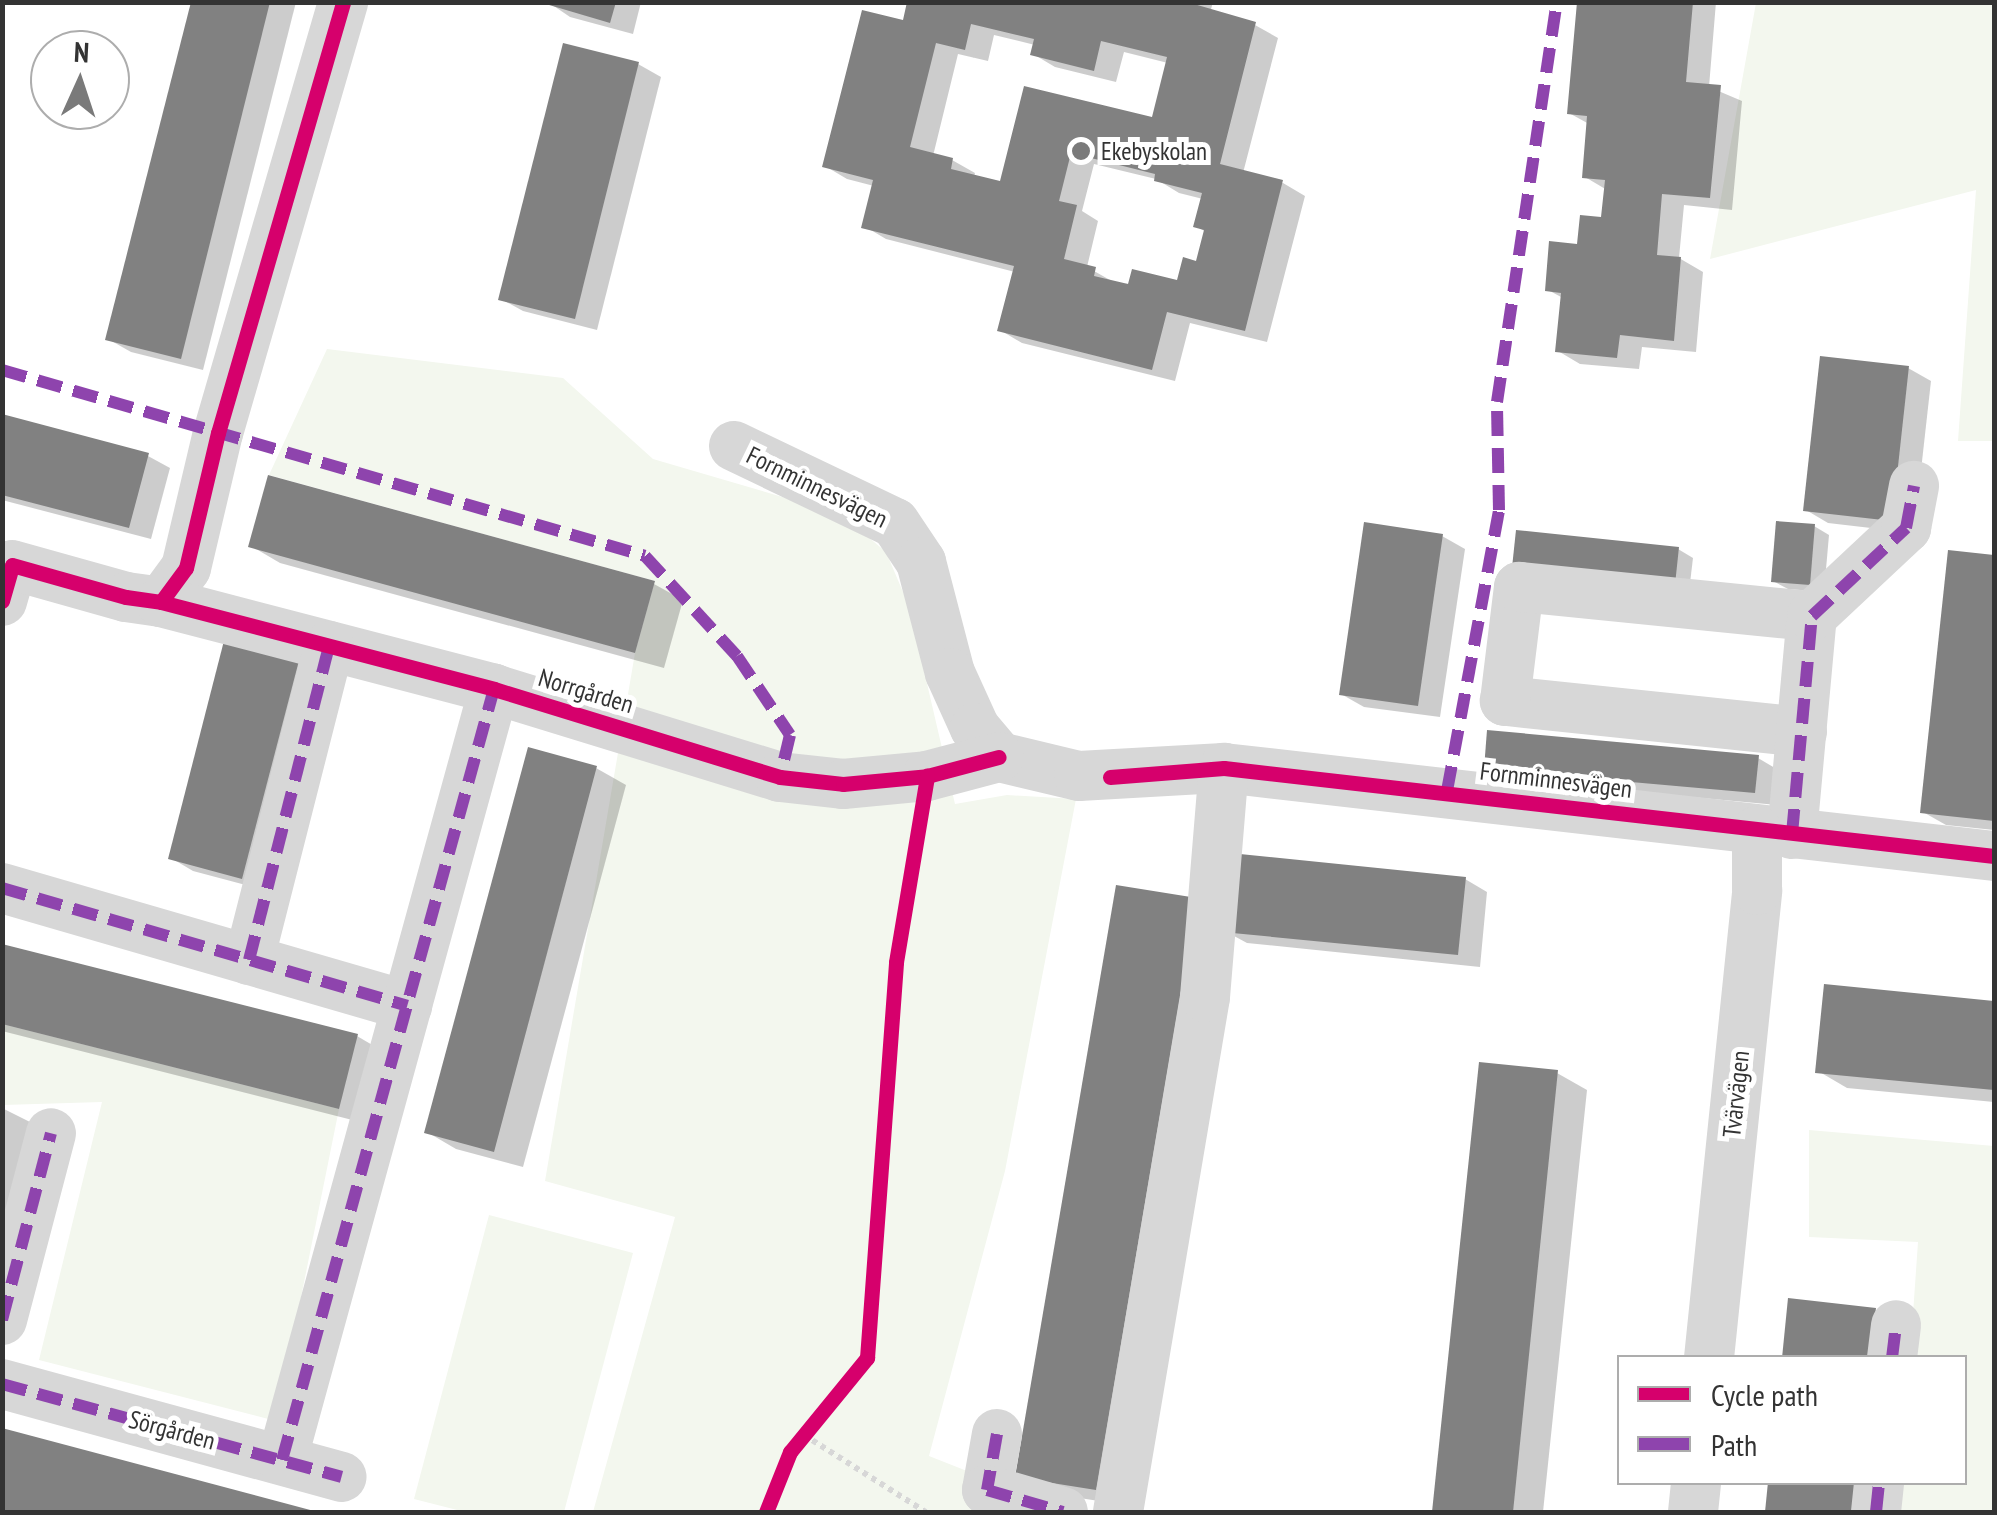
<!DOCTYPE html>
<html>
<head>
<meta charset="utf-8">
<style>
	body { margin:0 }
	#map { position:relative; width:1997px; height:1515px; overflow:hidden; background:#fff; font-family:"PT Sans Narrow",sans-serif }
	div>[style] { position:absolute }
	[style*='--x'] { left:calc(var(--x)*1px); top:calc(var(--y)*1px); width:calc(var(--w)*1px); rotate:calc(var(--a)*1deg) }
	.green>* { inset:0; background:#f3f7ee }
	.shadow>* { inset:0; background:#0003 }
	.building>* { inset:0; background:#818181 }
	.path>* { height:6px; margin-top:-3px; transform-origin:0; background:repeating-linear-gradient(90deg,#d7d7d7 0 5px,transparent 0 10px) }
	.minor>* { height:50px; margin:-25px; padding:0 25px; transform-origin:25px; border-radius:25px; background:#d7d7d7 }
	.quiet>* { height:12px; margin-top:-6px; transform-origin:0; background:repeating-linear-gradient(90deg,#8e44ad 0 25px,transparent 0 37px) }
	.cycleway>* { height:15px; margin:-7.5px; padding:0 7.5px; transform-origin:7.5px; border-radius:7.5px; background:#d6006c }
	.dots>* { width:28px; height:28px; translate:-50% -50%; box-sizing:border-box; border:5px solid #fff; border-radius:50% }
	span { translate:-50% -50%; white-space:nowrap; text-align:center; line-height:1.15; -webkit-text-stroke:10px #fff; paint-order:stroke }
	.poi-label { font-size:25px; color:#333 }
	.left { translate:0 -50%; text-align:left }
	.street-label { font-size:25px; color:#333 }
	.frame { position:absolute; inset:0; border:5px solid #333; pointer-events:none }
	.legend { position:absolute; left:1617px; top:1355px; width:350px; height:130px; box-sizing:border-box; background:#fff; border:2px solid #adadad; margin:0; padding:12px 18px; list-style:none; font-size:30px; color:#333 }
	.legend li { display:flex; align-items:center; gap:20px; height:50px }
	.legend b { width:50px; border:2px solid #adadad }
	.north { position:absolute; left:30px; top:30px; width:100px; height:100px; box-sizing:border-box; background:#fff; border:2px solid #adadad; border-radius:50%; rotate:3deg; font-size:28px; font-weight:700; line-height:40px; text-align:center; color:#333 }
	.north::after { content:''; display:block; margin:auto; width:35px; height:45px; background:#7a7a7a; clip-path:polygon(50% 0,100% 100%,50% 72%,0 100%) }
</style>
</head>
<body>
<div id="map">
	<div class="green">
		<i style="clip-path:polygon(1756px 3px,1994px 3px,1994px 441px,1958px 441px,1976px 190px,1710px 259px)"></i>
		<i style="clip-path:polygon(327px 349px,563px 378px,653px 459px,810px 505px,849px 521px,886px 552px,909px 606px,955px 804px,1007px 795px,1076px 799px,1005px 1171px,929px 1456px,967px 1471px,992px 1512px,593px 1512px,675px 1217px,545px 1181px,635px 653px,655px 581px,269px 475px)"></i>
		<i style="clip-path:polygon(2px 1024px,339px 1109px,276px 1421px,39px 1360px,102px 1102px,3px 1105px)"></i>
		<i style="clip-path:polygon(1809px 1130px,1994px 1146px,1994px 1512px,1899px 1512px,1901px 1483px,1964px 1482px,1964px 1358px,1910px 1357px,1918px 1242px,1809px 1237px)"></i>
		<i style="clip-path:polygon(489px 1215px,633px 1253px,564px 1512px,465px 1512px,414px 1499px)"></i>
	</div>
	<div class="shadow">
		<i style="clip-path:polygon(193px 2px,296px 2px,203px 370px,131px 352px,108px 339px)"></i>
		<i style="clip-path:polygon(548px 2px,641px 2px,633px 34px,570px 17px)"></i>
		<i style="clip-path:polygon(evenodd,910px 2px,1213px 2px,1210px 13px,1255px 25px,1278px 38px,1243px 173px,1283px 183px,1305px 196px,1267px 342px,1190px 323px,1175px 381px,1022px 343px,1000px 330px,1015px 272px,886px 239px,864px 226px,874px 186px,847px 179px,825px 166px,904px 23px,910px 2px,994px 35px,1035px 45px,1033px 54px,1055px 67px,1116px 82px,1124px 52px,1168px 63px,1154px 120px,1026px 89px,1002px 184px,974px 177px,975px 173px,952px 160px,933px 156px,958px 54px,988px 61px,994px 35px,910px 2px,1094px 164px,1156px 179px,1179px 193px,1203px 199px,1196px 226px,1206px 232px,1198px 264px,1179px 283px,1117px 284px,1087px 267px,1098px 221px,1082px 211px,1094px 164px)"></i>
		<i style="clip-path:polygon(1579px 2px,1716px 2px,1709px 87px,1742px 101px,1732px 210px,1684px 205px,1679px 258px,1703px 272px,1696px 352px,1642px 347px,1639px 369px,1580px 364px,1558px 351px,1563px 298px,1548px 290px,1604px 220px,1607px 190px,1585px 177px,1589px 124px,1569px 113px)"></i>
		<i style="clip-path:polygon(638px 64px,661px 77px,597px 330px,523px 311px,501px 299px)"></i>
		<i style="clip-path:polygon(1908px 368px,1931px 381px,1914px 533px,1828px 523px,1806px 510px)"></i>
		<i style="clip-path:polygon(2px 417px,148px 456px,170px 468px,151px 539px,2px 500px)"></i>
		<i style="clip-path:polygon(1814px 526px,1829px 535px,1824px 592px,1788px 589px,1773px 581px)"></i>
		<i style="clip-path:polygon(1442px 536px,1465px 549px,1440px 717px,1364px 707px,1341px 694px)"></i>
		<i style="clip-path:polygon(251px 546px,654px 584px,683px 600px,664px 668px,280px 563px)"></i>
		<i style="clip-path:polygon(1678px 549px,1693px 558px,1688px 600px,1528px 584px)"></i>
		<i style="clip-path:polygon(1950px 553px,1994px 558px,1994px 830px,1946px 825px,1923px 812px)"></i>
		<i style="clip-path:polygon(301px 651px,264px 890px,193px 871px,171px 858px)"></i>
		<i style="clip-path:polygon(1758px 758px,1780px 771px,1777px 805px,1509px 780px,1486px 767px)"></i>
		<i style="clip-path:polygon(596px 768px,626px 785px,523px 1167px,456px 1149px,427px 1132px)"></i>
		<i style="clip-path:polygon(1465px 879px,1487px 892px,1480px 967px,1247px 943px,1223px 930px,1125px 1505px,1047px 1493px,1196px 901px)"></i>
		<i style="clip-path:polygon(2px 946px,357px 1036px,386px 1053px,368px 1124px,2px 1031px)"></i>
		<i style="clip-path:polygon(1826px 987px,1994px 1004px,1994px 1102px,1847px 1088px,1818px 1071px)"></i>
		<i style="clip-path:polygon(1481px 1064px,1557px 1073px,1587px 1090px,1543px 1512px,1435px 1512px)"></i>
		<i style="clip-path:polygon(2px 1108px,30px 1122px,2px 1224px)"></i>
		<i style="clip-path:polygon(2px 1431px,309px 1512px,2px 1512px)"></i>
	</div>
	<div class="building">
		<i style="clip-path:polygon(191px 2px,270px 2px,181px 359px,105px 340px)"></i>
		<i style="clip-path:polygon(539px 2px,616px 2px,610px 23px)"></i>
		<i style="clip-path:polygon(evenodd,907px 2px,1187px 2px,1256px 22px,1220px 164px,1283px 180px,1245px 331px,1167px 312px,1152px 370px,997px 331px,1014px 266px,861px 228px,873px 180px,822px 167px,862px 10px,903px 20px,907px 2px,971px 24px,1034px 39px,1030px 55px,1094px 71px,1101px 41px,1167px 57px,1152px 117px,1024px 86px,1000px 181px,951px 169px,953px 158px,910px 147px,936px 43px,965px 50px,971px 24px,907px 2px,1071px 153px,1155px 174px,1154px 181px,1202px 193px,1193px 227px,1204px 230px,1196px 261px,1183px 257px,1177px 280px,1132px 269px,1128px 284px,1094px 276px,1096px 267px,1064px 259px,1077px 205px,1059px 201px,1071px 153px)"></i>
		<i style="clip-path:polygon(1577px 2px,1693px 2px,1686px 82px,1721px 85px,1710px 198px,1662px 194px,1657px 255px,1681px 257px,1674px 341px,1620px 335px,1617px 358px,1555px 352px,1561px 293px,1545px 291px,1549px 241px,1577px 244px,1580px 215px,1601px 217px,1605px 180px,1582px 178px,1587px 116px,1567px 114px)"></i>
		<i style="clip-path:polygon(563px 43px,639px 62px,575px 319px,498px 300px)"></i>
		<i style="clip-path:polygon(1820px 356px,1909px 366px,1892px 521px,1803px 511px)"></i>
		<i style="clip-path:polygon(2px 414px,149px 453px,129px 528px,2px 495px)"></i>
		<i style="clip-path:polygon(268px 475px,655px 581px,635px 653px,248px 547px)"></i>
		<i style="clip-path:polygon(1776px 521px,1815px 524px,1810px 585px,1771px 582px)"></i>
		<i style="clip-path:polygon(1364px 522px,1443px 534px,1418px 706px,1339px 695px)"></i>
		<i style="clip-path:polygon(1516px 530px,1679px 547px,1674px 594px,1511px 577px)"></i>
		<i style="clip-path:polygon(1948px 550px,1994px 555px,1994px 821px,1920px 813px)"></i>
		<i style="clip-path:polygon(227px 629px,302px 649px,242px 879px,168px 859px)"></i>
		<i style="clip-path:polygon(1487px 730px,1759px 755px,1755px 793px,1484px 769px)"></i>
		<i style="clip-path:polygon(528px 747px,597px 766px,494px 1152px,424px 1133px)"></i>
		<i style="clip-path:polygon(1230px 853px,1466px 877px,1458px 955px,1222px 932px)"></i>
		<i style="clip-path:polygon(1116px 885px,1197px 898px,1096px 1490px,1015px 1477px)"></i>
		<i style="clip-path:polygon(2px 944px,358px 1034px,339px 1109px,2px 1024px)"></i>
		<i style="clip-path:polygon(1824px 984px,1994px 1001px,1994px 1090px,1815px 1073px)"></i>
		<i style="clip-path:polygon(1479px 1062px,1558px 1070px,1513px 1512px,1432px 1512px)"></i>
		<i style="clip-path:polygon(1788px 1298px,1876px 1308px,1870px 1358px,1782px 1358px)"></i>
		<i style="clip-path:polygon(2px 1428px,314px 1511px,314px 1512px,2px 1512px)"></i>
		<i style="clip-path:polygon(1768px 1482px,1857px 1482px,1854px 1512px,1765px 1512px)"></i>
	</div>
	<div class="path">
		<i style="--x:804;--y:1435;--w:144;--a:32.3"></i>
	</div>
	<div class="minor">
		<i style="--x:734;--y:446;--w:178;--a:25.6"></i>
		<i style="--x:895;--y:523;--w:47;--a:56.3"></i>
		<i style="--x:921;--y:562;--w:115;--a:75.4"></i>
		<i style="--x:950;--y:673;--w:60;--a:65.6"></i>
		<i style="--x:975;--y:728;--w:38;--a:50"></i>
		<i style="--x:999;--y:757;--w:82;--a:13.4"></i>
		<i style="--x:1079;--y:776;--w:145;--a:-3.2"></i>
		<i style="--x:1224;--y:768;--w:775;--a:6.52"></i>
		<i style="--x:2;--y:601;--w:37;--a:-74"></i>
		<i style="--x:12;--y:565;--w:118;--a:15.7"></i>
		<i style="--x:126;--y:597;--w:35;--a:8"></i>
		<i style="--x:161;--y:602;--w:42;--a:-53.7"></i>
		<i style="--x:186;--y:568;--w:139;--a:-76.7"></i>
		<i style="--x:218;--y:433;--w:449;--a:-73.8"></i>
		<i style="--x:161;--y:602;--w:344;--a:14.6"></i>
		<i style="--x:494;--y:689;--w:299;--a:17.1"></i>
		<i style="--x:780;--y:777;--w:63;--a:6.3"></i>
		<i style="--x:843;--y:784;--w:84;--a:-5.4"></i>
		<i style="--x:927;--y:776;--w:74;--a:-14.8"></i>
		<i style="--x:1802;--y:732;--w:299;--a:-174"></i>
		<i style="--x:1505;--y:701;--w:115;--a:-83"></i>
		<i style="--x:1519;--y:587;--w:294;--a:5.7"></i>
		<i style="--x:1792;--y:834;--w:219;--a:-84.8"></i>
		<i style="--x:1812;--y:616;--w:129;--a:-43.1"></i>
		<i style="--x:1906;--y:528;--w:43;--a:-79.2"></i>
		<i style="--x:2;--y:888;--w:422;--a:16.2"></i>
		<i style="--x:249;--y:960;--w:324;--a:-75.7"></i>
		<i style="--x:2;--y:1320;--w:193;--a:-75.3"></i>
		<i style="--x:1709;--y:1358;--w:470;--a:-84.1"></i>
		<i style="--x:1757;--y:890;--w:59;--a:-90"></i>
		<i style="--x:1892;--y:1358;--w:33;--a:-83"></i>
		<i style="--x:2;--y:1384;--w:352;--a:15.3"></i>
		<i style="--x:997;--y:1434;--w:57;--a:100.1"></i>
		<i style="--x:987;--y:1490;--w:79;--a:16.1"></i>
		<i style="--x:282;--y:1460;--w:800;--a:-74.63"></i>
		<i style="--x:1118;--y:1512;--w:522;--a:-80.41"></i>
		<i style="--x:1205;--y:997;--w:230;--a:-85.3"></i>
		<i style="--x:1693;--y:1512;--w:30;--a:-84"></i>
		<i style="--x:1876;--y:1512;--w:30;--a:-84"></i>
	</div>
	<div class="quiet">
		<i style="--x:2;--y:370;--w:669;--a:16.13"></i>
		<i style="--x:645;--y:556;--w:136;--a:47.4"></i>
		<i style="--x:737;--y:656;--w:95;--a:56.1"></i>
		<i style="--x:790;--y:735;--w:43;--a:103.4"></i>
		<i style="--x:1447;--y:791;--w:286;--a:-79.5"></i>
		<i style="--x:1499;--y:510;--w:108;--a:-91.1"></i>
		<i style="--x:1497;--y:402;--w:404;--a:-81.5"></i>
		<i style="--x:1792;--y:834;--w:219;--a:-84.8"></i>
		<i style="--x:1812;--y:616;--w:129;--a:-43.1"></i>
		<i style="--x:1906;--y:528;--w:43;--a:-79.2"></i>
		<i style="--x:2;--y:888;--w:422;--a:16.2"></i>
		<i style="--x:249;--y:960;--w:324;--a:-75.7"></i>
		<i style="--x:2;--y:1320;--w:193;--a:-75.3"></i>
		<i style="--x:1892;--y:1358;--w:33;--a:-83"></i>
		<i style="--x:2;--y:1384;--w:352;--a:15.3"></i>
		<i style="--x:997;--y:1434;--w:57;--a:100.1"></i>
		<i style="--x:987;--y:1490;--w:79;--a:16.1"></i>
		<i style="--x:282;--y:1460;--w:800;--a:-74.63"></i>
		<i style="--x:1876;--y:1512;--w:30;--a:-84"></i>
	</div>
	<div class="cycleway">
		<i style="--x:2;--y:601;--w:37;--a:-74"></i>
		<i style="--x:12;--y:565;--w:118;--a:15.7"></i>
		<i style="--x:126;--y:597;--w:35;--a:8"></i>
		<i style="--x:161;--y:602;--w:42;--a:-53.7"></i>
		<i style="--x:186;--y:568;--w:139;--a:-76.7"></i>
		<i style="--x:218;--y:433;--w:449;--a:-73.8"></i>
		<i style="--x:161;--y:602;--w:344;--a:14.6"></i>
		<i style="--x:494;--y:689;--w:299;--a:17.1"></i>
		<i style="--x:780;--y:777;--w:63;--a:6.3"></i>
		<i style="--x:843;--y:784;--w:84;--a:-5.4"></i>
		<i style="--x:927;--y:776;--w:74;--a:-14.8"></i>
		<i style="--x:1110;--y:777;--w:114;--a:-4.5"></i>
		<i style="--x:1224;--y:768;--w:775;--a:6.52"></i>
		<i style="--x:766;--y:1512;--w:65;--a:-68.2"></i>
		<i style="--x:790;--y:1452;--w:122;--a:-50.7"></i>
		<i style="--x:867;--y:1358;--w:397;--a:-85.8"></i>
		<i style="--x:896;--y:962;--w:189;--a:-80.5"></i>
	</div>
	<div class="dots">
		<i style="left:1081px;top:151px;background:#7a7a7a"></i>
	</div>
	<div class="poi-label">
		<span class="left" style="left:1101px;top:151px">Ekebyskolan</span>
	</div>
	<div class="street-label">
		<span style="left:817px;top:487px;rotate:26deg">Fornminnesvägen</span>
		<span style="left:586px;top:691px;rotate:17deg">Norrgården</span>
		<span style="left:1556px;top:780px;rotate:7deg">Fornminnesvägen</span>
		<span style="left:1736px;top:1094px;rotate:-84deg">Tvärvägen</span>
		<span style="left:172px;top:1430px;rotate:15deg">Sörgården</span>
	</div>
	<div class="frame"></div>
	<ul class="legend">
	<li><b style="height:12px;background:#d6006c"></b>Cycle path</li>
	<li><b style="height:12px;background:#8e44ad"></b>Path</li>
	</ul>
	<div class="north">N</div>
</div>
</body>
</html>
